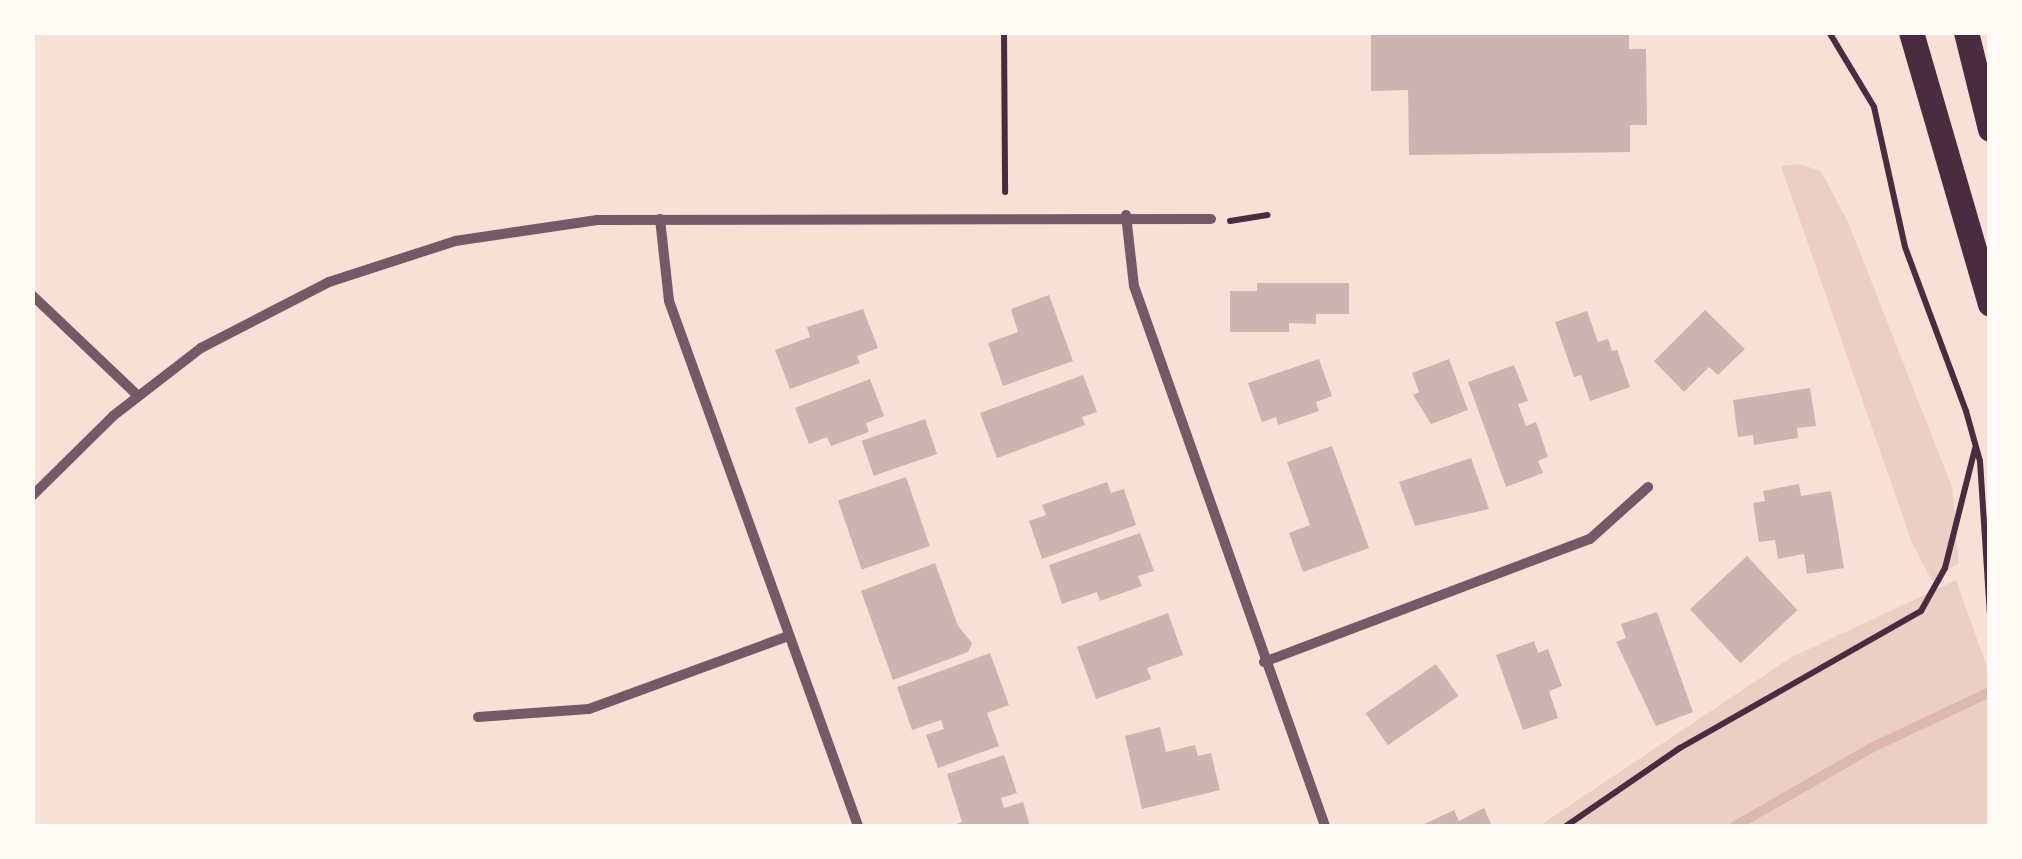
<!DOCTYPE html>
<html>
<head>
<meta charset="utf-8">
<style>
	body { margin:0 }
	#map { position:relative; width:2022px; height:859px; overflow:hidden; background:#f7e1d7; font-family:Quicksand,sans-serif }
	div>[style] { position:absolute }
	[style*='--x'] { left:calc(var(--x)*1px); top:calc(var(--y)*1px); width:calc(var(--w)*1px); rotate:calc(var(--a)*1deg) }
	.green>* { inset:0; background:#ebcfc5 }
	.stream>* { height:10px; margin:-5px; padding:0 5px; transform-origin:5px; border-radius:5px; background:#dcb8b0 }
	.building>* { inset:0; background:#ccb4b1; transform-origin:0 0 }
	.path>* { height:6px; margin:-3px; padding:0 3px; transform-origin:3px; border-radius:3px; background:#4a2c40 }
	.minor>* { height:10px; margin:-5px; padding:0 5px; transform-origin:5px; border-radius:5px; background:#755966 }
	.primary>* { height:25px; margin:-12.5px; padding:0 12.5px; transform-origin:12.5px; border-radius:12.5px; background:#4a2c40 }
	span { translate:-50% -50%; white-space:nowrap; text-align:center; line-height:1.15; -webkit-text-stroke:9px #fffaf5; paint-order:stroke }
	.frame { position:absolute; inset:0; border:35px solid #fffaf5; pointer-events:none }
</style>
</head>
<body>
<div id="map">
	<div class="green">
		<div style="clip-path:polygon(1799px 164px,1821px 171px,1848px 222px,1952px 487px,1959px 563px,1932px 581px,1911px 540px,1781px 166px)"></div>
		<div style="clip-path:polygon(1956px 580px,1989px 673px,1989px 826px,1539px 826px,1790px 658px)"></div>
	</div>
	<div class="stream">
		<div style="--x:1735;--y:826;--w:157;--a:-29.8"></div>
		<div style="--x:1871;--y:748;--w:132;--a:-25.2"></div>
	</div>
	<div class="building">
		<div style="clip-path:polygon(1371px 32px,1629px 32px,1629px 49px,1646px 49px,1647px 125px,1630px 125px,1630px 152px,1409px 155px,1408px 90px,1371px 91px)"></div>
		<div style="clip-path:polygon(1257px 283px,1349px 283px,1349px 314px,1316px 314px,1316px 324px,1289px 323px,1289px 332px,1230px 332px,1230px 291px,1257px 291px)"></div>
		<div style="clip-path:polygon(1049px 295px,1073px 361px,1003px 386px,988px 343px,1018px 332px,1011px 309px)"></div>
		<div style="clip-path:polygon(863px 309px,878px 348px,857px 356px,860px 363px,790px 389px,775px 350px,810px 337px,807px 327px)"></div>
		<div style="clip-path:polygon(1705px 310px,1745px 349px,1718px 375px,1709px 367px,1684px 392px,1654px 361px)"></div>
		<div style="clip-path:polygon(1587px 311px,1598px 342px,1608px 339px,1612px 351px,1617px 350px,1630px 387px,1590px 401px,1581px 375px,1574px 377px,1555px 322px)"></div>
		<div style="clip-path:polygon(1319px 359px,1332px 396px,1316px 402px,1319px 411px,1278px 425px,1276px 417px,1262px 422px,1248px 383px)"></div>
		<div style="clip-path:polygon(1449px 359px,1468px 410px,1431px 424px,1413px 395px,1419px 392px,1412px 373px)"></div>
		<div style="clip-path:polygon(1514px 365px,1528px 401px,1518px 404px,1526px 426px,1536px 422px,1548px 457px,1538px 461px,1543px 473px,1506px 487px,1468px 382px)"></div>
		<div style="clip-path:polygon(1083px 375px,1097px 412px,1082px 417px,1085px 425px,997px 458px,980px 413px)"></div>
		<div style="clip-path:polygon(870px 379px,884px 416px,866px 423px,869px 432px,831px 446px,827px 437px,809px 444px,795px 408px)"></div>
		<div style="clip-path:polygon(1810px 388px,1816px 426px,1797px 428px,1798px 438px,1754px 445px,1753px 435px,1738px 437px,1733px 400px)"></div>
		<div style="left:925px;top:419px;width:37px;height:67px;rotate:71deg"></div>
		<div style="clip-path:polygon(1332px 446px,1369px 548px,1303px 572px,1289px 533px,1310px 525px,1287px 462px)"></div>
		<div style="clip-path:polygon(1471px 458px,1489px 509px,1415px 526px,1399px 482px)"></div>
		<div style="left:906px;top:477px;width:73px;height:72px;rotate:71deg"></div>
		<div style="clip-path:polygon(1107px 482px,1111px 493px,1124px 489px,1136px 525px,1042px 559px,1029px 521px,1046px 515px,1042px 505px)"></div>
		<div style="clip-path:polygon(1799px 484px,1801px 496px,1831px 491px,1844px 568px,1807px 574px,1804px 554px,1778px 559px,1775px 540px,1759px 542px,1753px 503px,1765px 501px,1763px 491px)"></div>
		<div style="clip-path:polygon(1140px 533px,1154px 571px,1138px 576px,1142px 586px,1100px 601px,1097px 592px,1062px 604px,1049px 565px)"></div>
		<div style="left:1747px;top:556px;width:74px;height:78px;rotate:47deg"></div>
		<div style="clip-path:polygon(935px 563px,958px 626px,972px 643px,968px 652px,893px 680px,861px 591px)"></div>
		<div style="clip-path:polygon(1657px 612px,1693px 712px,1656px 726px,1616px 642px,1626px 638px,1621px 624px)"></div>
		<div style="clip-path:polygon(1168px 613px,1183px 655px,1147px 668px,1151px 679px,1096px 699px,1077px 647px)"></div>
		<div style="clip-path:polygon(1534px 641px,1538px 653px,1548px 649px,1562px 686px,1549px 691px,1558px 718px,1523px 730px,1496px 655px)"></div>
		<div style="clip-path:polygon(990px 653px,1009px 705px,987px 713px,999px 746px,938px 768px,926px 735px,944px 729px,941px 720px,912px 730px,897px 687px)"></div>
		<div style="left:1436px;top:664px;width:39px;height:86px;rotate:55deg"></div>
		<div style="clip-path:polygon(1160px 727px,1166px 752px,1195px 745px,1198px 756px,1211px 753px,1220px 790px,1142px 809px,1125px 736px)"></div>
		<div style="clip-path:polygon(1004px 755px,1017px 793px,1001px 798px,1004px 808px,1023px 802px,1030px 826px,951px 826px,962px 822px,947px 774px)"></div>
		<div style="clip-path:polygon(1484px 808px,1492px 826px,1420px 826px,1454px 810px,1459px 821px)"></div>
	</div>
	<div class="path">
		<div style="--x:1004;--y:32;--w:160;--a:89.6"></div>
		<div style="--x:1829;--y:32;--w:87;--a:59"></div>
		<div style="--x:1874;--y:107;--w:143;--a:77.5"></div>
		<div style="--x:1905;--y:247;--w:175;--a:69.6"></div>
		<div style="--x:1966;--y:411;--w:52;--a:74.4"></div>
		<div style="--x:1980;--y:461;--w:154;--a:86.3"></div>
		<div style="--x:1230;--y:221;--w:38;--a:-9"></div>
		<div style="--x:1566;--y:826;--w:138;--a:-34.4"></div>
		<div style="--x:1680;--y:748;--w:277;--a:-29.6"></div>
		<div style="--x:1921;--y:611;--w:49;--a:-60.8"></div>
		<div style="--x:1945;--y:568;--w:123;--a:-75.9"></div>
	</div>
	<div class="minor">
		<div style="--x:1126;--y:215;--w:71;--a:83.6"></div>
		<div style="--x:1134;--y:286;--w:573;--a:70.52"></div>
		<div style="--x:660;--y:219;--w:82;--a:83.7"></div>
		<div style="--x:669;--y:301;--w:558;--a:70.2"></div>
		<div style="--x:32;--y:295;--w:145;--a:43.6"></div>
		<div style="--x:32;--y:496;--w:114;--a:-44.6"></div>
		<div style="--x:113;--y:416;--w:111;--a:-37.7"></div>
		<div style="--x:201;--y:348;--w:144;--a:-27.3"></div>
		<div style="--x:329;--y:282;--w:133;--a:-18"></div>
		<div style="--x:455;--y:241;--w:144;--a:-8.4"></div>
		<div style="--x:597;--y:220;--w:614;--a:-0.09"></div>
		<div style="--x:1264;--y:662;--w:348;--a:-20.7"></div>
		<div style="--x:1590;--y:539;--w:78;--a:-41.9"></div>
		<div style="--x:478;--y:717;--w:111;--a:-4.1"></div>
		<div style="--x:589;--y:709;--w:213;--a:-20.1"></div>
	</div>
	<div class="primary">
		<div style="--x:1911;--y:32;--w:283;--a:73.8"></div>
		<div style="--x:1966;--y:32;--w:100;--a:76.1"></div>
	</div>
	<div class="frame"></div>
</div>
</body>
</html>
